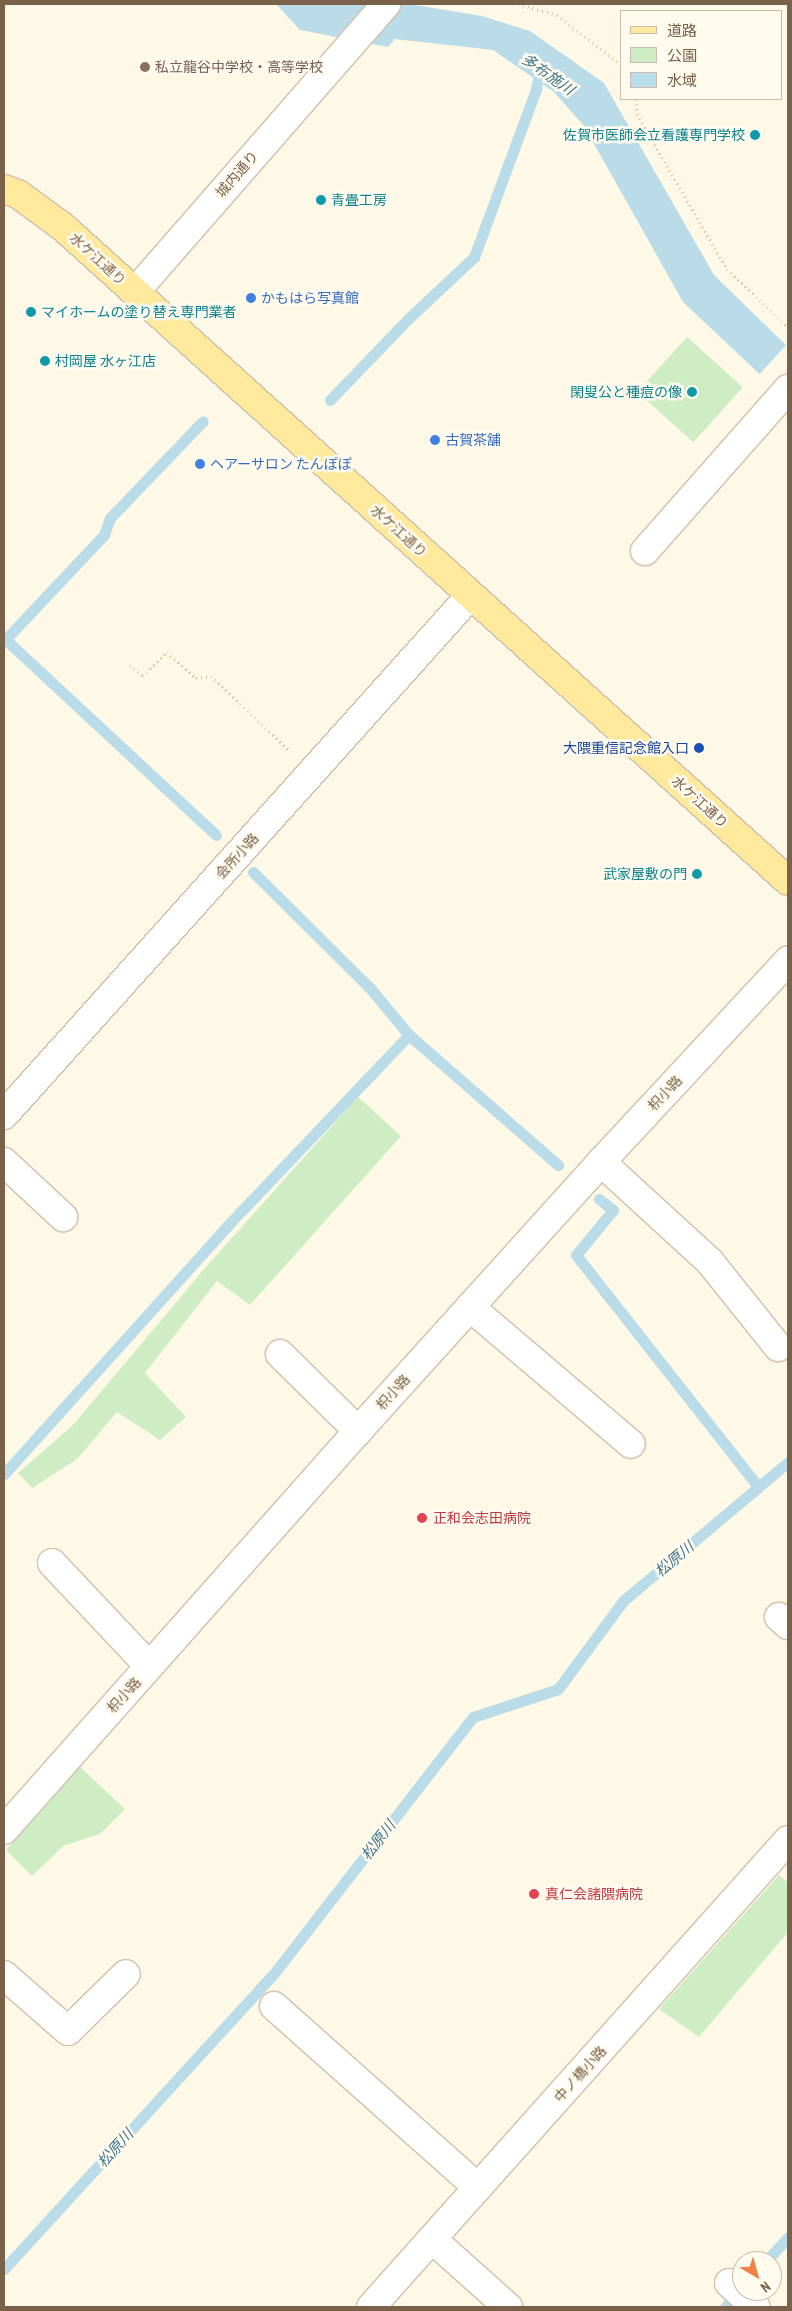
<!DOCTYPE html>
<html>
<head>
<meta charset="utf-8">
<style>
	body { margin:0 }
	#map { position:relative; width:792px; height:2311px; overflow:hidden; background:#fef8e7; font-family:"PT Sans Narrow","Noto Sans JP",sans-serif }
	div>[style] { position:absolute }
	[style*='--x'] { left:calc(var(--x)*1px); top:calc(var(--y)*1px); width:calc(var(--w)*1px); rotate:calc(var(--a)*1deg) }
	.green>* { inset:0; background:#cfedc4; transform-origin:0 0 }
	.water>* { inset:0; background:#badce9 }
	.pier>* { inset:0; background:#fef8e7 }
	.stream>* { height:11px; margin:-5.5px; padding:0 5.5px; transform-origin:5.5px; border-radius:5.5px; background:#badce9 }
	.path>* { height:3px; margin-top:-1.5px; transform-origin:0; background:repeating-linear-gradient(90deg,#dabfa0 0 1px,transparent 0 5px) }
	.roads { filter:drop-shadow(1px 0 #d1c1ac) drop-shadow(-1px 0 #d1c1ac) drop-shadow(0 1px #d1c1ac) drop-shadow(0 -1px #d1c1ac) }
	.minor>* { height:28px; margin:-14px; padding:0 14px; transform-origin:14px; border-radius:14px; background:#fff }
	.tertiary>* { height:28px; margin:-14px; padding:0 14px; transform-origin:14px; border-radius:14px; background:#fff }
	.primary>* { height:28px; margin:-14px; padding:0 14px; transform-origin:14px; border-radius:14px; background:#ffe99d }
	.dots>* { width:14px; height:14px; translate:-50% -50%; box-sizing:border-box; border:2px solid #fffbef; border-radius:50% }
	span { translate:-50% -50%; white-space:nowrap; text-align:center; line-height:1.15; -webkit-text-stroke:5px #fffbef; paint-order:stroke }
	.education-label { font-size:14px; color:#785e54 }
	.left { translate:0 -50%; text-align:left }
	.culture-label { font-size:14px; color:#0d838f }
	.right { translate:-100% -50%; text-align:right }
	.street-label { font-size:14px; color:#7a6149 }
	.shop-label { font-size:14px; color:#366cbe }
	.transit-label { font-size:14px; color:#164399 }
	.health-label { font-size:14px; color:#be3a42 }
	.water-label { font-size:15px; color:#41768e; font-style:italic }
	.frame { position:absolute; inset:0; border:5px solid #7a6149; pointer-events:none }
	.legend { position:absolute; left:620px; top:10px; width:162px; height:90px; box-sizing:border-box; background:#fffbef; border:1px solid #cabdad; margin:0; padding:6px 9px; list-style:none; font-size:15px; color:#7a6149 }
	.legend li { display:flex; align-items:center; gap:10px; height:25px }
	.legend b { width:25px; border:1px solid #cabdad }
	.north { position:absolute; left:732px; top:2251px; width:50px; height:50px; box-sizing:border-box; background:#fffbef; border:1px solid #cabdad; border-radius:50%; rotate:142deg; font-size:14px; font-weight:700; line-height:20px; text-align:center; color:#7a6149 }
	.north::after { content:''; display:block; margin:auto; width:18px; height:22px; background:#ee8346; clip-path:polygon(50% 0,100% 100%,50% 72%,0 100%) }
</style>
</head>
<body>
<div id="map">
	<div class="green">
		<div style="left:687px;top:337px;width:75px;height:74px;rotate:42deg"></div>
		<div style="clip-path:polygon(358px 1097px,401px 1136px,250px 1305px,217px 1281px,145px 1373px,186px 1417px,160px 1440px,117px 1412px,77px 1459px,32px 1488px,18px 1473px,73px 1425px,205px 1268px)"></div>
		<div style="clip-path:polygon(80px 1767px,125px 1809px,100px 1834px,63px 1846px,32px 1876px,6px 1850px)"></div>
		<div style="clip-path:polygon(779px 1875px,788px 1883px,788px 1932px,699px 2037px,659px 2009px)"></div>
	</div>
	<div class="water">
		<div style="clip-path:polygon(276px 4px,409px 4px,482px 16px,530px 31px,604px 83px,714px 275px,788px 347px,788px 401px,683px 302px,584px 126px,554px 92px,493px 50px,395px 39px,388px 47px,300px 30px)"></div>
	</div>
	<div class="pier">
		<div style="clip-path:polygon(788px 343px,788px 404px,758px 376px)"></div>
	</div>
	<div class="stream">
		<div style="--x:330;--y:400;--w:112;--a:-46.1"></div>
		<div style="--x:408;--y:319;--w:91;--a:-43.2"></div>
		<div style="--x:474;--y:257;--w:179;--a:-69.7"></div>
		<div style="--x:536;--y:89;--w:24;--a:-78"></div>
		<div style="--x:5;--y:639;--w:288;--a:42.9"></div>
		<div style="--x:4;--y:641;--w:146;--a:-46.7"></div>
		<div style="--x:104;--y:535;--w:18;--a:-71"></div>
		<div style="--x:110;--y:518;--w:134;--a:-46.2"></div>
		<div style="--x:253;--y:872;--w:165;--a:44.8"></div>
		<div style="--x:370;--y:988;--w:61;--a:50.3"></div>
		<div style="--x:409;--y:1035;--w:198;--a:41.1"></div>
		<div style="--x:599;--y:1199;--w:18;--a:38"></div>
		<div style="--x:613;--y:1210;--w:58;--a:129.4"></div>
		<div style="--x:576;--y:1255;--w:294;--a:51.8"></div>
		<div style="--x:4;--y:1474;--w:334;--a:-48"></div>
		<div style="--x:227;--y:1226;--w:264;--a:-46.4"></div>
		<div style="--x:766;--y:2261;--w:33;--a:-47"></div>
		<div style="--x:4;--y:2269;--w:397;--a:-47.6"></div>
		<div style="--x:272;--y:1976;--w:328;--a:-52.2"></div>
		<div style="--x:473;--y:1717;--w:89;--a:-18.2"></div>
		<div style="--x:558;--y:1689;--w:109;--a:-53.5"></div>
		<div style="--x:623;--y:1601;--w:216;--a:-40.1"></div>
		<div style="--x:725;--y:2307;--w:21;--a:-47"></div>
	</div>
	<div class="path">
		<div style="--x:518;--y:4;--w:41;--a:15.8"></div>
		<div style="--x:557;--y:15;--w:81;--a:37.4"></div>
		<div style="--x:636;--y:99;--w:15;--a:86"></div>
		<div style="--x:637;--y:114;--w:179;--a:59.9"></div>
		<div style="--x:727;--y:269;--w:84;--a:43.6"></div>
		<div style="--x:130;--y:665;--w:17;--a:40"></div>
		<div style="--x:143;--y:676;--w:34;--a:-45"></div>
		<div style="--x:167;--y:652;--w:39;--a:42"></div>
		<div style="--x:196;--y:678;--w:15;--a:-8"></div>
		<div style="--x:211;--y:676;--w:108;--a:43.5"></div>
	</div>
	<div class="roads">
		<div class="minor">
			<div style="--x:645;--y:551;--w:216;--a:-48.6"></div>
			<div style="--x:4;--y:1115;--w:698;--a:-48.08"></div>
			<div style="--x:4;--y:1162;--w:81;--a:43"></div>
			<div style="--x:601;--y:1162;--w:148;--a:42.5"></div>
			<div style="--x:710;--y:1262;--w:109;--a:51.3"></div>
			<div style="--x:470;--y:1307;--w:211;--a:40.4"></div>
			<div style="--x:280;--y:1354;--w:110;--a:44.6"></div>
			<div style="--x:52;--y:1563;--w:141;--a:46.7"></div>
			<div style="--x:779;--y:1617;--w:12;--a:42"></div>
			<div style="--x:4;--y:1830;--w:533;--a:-48.42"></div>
			<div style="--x:358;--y:1431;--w:363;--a:-47.9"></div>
			<div style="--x:601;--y:1162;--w:275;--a:-47.1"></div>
			<div style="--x:4;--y:1975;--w:85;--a:41.2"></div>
			<div style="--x:68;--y:2031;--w:81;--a:-44.5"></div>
			<div style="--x:274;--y:2006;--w:273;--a:41.7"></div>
			<div style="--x:432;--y:2239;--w:102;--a:41.8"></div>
			<div style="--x:729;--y:2283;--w:36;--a:42"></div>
			<div style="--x:371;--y:2307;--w:626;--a:-48.24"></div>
		</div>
		<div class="tertiary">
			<div style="--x:135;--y:292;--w:382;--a:-48.9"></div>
		</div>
		<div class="primary">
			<div style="--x:4;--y:189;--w:15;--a:20"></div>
			<div style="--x:18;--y:194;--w:56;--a:36.3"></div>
			<div style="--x:63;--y:227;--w:976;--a:42.05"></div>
		</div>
	</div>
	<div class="dots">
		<div style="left:145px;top:67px;background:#8d6e63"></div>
		<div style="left:755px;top:135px;background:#0f9aa8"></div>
		<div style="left:321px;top:200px;background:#0f9aa8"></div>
		<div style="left:251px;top:298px;background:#3f7fe0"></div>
		<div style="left:31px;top:312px;background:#0f9aa8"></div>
		<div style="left:45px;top:361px;background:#0f9aa8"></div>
		<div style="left:692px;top:392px;background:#0f9aa8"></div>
		<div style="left:435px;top:440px;background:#3f7fe0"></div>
		<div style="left:200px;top:464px;background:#3f7fe0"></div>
		<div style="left:699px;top:748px;background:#1a4fb4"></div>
		<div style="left:697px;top:874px;background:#0f9aa8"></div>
		<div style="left:422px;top:1518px;background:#e0444e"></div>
		<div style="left:534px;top:1894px;background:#e0444e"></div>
	</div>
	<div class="education-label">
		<span class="left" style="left:155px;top:67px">私立龍谷中学校・高等学校</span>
	</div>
	<div class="culture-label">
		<span class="right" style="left:745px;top:135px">佐賀市医師会立看護専門学校</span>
		<span class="left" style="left:331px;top:200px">青畳工房</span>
		<span class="left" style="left:41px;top:312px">マイホームの塗り替え専門業者</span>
		<span class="left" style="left:55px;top:361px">村岡屋 水ヶ江店</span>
		<span class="right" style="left:682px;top:392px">閑叟公と種痘の像</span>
		<span class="right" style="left:687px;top:874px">武家屋敷の門</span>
	</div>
	<div class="street-label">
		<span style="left:237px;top:174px;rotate:-49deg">城内通り</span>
		<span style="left:98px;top:259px;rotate:42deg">水ケ江通り</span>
		<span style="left:399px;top:531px;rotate:42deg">水ケ江通り</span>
		<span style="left:700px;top:802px;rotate:42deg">水ケ江通り</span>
		<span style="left:237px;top:856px;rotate:-48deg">会所小路</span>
		<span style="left:665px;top:1093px;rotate:-47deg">枳小路</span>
		<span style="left:393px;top:1392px;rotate:-48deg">枳小路</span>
		<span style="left:124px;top:1695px;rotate:-48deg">枳小路</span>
		<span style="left:580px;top:2074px;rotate:-48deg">中ノ橋小路</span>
	</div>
	<div class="shop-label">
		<span class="left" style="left:261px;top:298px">かもはら写真館</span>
		<span class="left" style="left:445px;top:440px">古賀茶舗</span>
		<span class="left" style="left:210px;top:464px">ヘアーサロン たんぽぽ</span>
	</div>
	<div class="transit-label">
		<span class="right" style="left:689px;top:748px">大隈重信記念館入口</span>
	</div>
	<div class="health-label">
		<span class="left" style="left:433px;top:1518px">正和会志田病院</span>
		<span class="left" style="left:545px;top:1894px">真仁会諸隈病院</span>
	</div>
	<div class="water-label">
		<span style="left:548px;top:74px;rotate:35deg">多布施川</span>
		<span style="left:674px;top:1559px;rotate:-40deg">松原川</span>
		<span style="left:378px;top:1840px;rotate:-52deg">松原川</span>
		<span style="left:115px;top:2148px;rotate:-48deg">松原川</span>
	</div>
	<div class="frame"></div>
	<ul class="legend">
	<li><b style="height:6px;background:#ffe99d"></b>道路</li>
	<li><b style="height:14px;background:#cfedc4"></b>公園</li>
	<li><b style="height:14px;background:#badce9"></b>水域</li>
	</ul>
	<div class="north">N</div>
</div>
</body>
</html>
